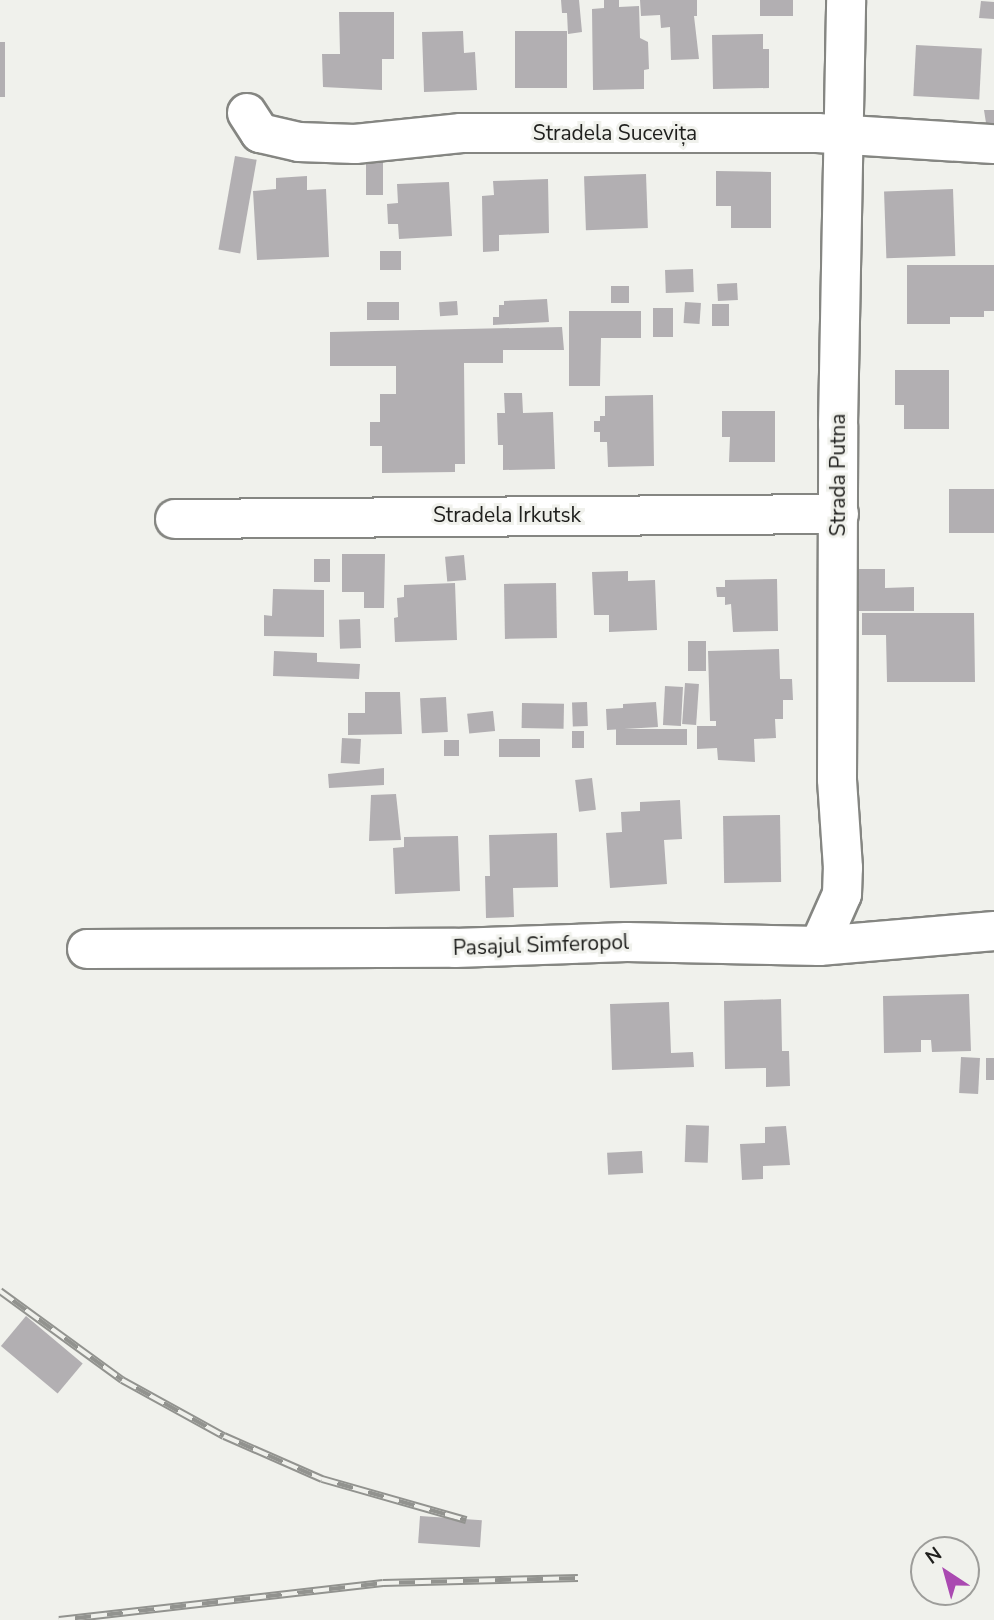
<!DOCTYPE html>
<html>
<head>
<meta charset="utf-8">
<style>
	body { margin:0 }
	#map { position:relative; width:994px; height:1620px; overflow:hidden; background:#f0f1ec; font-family:"Nunito Sans",sans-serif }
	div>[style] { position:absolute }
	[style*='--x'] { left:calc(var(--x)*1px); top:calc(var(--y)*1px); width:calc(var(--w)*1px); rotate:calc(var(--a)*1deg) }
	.building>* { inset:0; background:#b2afb2; transform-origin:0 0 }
	.roads { filter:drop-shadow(2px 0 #858682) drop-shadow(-2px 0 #858682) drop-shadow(0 2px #858682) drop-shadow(0 -2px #858682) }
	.minor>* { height:38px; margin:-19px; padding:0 19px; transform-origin:19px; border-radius:19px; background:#fff }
	.rail>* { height:8px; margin-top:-4px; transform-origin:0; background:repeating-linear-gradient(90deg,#f0f1ec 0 16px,#92938f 0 32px); box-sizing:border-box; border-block:2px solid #92938f }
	span { translate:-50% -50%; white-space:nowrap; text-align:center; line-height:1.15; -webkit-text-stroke:6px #f0f1ec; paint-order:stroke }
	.street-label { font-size:21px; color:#20201e }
	.north { position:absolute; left:910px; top:1536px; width:70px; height:70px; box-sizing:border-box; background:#f0f1ec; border:2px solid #9d9d9a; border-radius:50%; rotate:324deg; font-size:19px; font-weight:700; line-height:28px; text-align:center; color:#20201e }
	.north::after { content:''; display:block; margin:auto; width:24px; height:32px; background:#aa49b1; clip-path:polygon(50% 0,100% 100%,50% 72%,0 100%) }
</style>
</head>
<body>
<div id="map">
	<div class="building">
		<div style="clip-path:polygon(561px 0,579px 0,582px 32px,568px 34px,567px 13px,562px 13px)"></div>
		<div style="clip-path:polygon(604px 0,619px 0,619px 7px,639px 6px,640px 38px,648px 42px,649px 69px,644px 70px,644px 89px,593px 90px,592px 9px,604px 8px)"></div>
		<div style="clip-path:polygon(640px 0,697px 0,697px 16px,694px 16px,699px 59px,671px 60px,670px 27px,661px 28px,660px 15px,641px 16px)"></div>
		<div style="left:760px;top:0;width:33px;height:16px"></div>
		<div style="clip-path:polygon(981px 1px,994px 2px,994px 19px,979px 18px)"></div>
		<div style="clip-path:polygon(339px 12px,394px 12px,394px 59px,382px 59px,382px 90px,323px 87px,322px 54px,340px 54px)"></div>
		<div style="clip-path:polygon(463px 31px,464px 53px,475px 52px,477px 90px,424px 92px,422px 32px)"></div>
		<div style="left:515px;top:31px;width:52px;height:57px"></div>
		<div style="clip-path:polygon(763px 34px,763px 49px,769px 49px,769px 88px,713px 89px,712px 35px)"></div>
		<div style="left:0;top:42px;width:5px;height:55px"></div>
		<div style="left:916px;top:45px;width:66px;height:51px;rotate:3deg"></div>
		<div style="clip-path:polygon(984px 110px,994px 110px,994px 123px,986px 123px)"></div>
		<div style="left:235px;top:156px;width:22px;height:95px;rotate:10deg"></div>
		<div style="left:366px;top:161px;width:17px;height:34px"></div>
		<div style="clip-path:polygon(716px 171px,771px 172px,771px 228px,731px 228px,731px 206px,716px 206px)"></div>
		<div style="left:646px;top:174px;width:54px;height:62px;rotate:88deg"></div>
		<div style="clip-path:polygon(307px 176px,307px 190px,326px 189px,329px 257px,257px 260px,253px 191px,276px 189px,276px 178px)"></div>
		<div style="clip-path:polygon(548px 179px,549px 233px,499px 235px,499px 251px,483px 252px,482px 196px,494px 195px,493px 181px)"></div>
		<div style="clip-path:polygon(449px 182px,452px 236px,399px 239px,398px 224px,388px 224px,387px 204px,398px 203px,397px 184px)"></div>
		<div style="left:953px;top:189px;width:67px;height:69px;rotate:88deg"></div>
		<div style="left:380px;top:251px;width:21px;height:19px"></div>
		<div style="clip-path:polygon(907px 265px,994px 265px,994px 311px,984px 311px,984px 317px,950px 317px,950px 324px,907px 324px)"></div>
		<div style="left:693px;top:269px;width:23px;height:28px;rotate:88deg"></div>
		<div style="left:737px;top:283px;width:17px;height:20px;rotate:87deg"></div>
		<div style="left:611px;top:286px;width:18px;height:17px"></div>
		<div style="clip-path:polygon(547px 299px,549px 322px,493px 325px,493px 317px,499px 317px,499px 305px,504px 305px,504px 301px)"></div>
		<div style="left:457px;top:301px;width:14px;height:18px;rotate:86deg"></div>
		<div style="left:367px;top:302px;width:32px;height:18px"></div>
		<div style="left:685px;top:302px;width:16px;height:21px;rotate:4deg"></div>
		<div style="left:712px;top:304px;width:17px;height:22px"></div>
		<div style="left:653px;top:308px;width:20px;height:29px"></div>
		<div style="clip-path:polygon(569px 311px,641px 311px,641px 338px,601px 338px,600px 386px,569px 386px)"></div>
		<div style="clip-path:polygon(562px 327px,564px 350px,503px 350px,503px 363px,464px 363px,465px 464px,455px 464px,455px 472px,382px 473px,382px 446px,370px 446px,370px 422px,380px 422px,380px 394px,396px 394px,396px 366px,330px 366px,330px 332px)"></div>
		<div style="clip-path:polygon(895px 370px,949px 370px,949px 429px,904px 429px,904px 405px,895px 405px)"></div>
		<div style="clip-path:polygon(504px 393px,522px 393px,523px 413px,553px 412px,555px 469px,503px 470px,503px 445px,498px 445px,497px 413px,505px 413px)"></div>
		<div style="clip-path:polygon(653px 395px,654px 466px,608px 467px,607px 442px,600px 442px,600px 432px,594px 432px,594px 421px,600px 421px,600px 416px,605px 416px,605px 396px)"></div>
		<div style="clip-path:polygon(722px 411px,775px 411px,775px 462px,729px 462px,730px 437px,722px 437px)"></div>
		<div style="left:949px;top:489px;width:45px;height:44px"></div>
		<div style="clip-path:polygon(342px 554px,385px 554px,384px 608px,364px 608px,364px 592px,342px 592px)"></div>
		<div style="left:464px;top:555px;width:25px;height:19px;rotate:85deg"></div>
		<div style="left:314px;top:559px;width:16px;height:23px"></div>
		<div style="clip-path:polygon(859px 569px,885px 569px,885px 588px,914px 587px,914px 611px,859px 611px)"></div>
		<div style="clip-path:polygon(628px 571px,628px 581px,655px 580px,657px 630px,609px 632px,609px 615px,594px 615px,592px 572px)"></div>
		<div style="clip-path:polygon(777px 579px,778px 631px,733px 632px,731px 604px,725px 605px,725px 597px,717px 597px,716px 587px,725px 587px,725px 580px)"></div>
		<div style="clip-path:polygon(455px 583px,457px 640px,395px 642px,394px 618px,398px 617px,397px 598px,404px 597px,404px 585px)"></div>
		<div style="left:556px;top:583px;width:55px;height:52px;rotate:89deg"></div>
		<div style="clip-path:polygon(273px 589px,324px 590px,324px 637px,264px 636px,264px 615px,272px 616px)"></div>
		<div style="clip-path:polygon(862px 613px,974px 613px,975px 682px,887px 682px,886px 635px,862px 635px)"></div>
		<div style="left:360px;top:619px;width:29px;height:21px;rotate:88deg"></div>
		<div style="left:688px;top:641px;width:18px;height:30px"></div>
		<div style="clip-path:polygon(779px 649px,780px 679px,792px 679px,793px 700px,783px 700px,783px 719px,775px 719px,776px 738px,754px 739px,755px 762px,718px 760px,717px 748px,697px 749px,697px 726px,716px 726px,716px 721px,710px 721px,708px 651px)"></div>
		<div style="clip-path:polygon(274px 651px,317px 653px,317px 662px,360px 664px,359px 679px,273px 676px)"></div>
		<div style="left:685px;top:683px;width:14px;height:41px;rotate:4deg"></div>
		<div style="left:665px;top:686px;width:18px;height:39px;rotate:3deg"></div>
		<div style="clip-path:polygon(365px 692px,400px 692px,402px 734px,348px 735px,348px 713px,365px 713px)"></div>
		<div style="left:446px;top:697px;width:35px;height:26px;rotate:87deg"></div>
		<div style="left:587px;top:702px;width:24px;height:15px;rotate:88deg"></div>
		<div style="clip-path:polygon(656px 702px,658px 727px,607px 730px,606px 709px,623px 708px,623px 704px)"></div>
		<div style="left:522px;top:703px;width:42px;height:25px;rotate:1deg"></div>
		<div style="left:493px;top:711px;width:20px;height:26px;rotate:84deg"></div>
		<div style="left:687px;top:729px;width:16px;height:71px;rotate:90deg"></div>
		<div style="left:572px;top:731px;width:12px;height:17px"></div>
		<div style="left:342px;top:738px;width:19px;height:25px;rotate:3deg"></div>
		<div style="left:540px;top:739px;width:18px;height:41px;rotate:90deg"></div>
		<div style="left:459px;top:740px;width:16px;height:15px;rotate:90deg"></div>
		<div style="clip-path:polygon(384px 768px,384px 785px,329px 788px,328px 774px)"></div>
		<div style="left:592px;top:778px;width:32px;height:17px;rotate:83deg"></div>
		<div style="clip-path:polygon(396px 794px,401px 840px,369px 841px,371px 795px)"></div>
		<div style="clip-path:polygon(680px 800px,682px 839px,664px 840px,667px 884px,610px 888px,606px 833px,622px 832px,621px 812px,640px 811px,640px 802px)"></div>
		<div style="left:780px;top:815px;width:67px;height:57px;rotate:89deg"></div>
		<div style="clip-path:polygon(557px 833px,558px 887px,513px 888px,514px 917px,486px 918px,485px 876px,490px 876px,489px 835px)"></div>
		<div style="clip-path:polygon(458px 836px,460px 891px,395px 894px,393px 848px,404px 847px,404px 837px)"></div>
		<div style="clip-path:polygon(969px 994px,971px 1051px,932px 1052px,931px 1040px,921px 1040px,921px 1052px,884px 1053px,883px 996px)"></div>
		<div style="clip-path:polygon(781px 999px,782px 1051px,789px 1051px,790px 1086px,766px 1087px,766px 1068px,725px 1069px,724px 1001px)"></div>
		<div style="clip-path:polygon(669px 1002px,671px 1053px,693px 1052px,694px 1067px,612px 1070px,610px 1004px)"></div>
		<div style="left:961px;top:1057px;width:19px;height:36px;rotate:3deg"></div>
		<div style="left:986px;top:1058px;width:8px;height:22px"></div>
		<div style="left:686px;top:1125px;width:23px;height:37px;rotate:2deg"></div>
		<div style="clip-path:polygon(786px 1126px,790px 1165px,763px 1166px,763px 1179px,742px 1180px,740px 1144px,765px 1143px,765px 1127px)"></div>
		<div style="left:642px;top:1151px;width:22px;height:35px;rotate:87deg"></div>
		<div style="left:26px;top:1316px;width:74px;height:39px;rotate:40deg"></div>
		<div style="left:420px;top:1516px;width:62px;height:27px;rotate:4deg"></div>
	</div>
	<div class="roads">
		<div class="minor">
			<div style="--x:247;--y:113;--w:24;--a:57"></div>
			<div style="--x:260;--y:133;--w:40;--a:13"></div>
			<div style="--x:299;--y:142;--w:56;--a:2"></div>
			<div style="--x:355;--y:144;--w:107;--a:-5.9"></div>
			<div style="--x:461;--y:133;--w:356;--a:0"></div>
			<div style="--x:817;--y:133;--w:177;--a:3.6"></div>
			<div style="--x:175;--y:519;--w:664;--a:-0.43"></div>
			<div style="--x:819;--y:946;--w:57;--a:-66.1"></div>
			<div style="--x:842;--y:894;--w:26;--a:-88"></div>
			<div style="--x:843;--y:868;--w:89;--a:-93.9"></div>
			<div style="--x:837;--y:779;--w:354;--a:-89.8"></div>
			<div style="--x:838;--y:425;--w:425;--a:-88.9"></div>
			<div style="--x:87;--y:949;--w:368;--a:-0.2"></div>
			<div style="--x:455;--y:948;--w:172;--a:-2"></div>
			<div style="--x:627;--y:942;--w:192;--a:1.2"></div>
			<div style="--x:819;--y:946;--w:176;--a:-4.9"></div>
		</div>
	</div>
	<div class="rail">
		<div style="--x:0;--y:1291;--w:151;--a:36.1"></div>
		<div style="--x:122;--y:1380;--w:116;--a:28.8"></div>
		<div style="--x:224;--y:1436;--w:107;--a:23.7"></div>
		<div style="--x:322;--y:1479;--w:150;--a:15.9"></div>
		<div style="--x:59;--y:1620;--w:326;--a:-6.5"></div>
		<div style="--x:383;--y:1583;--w:195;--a:-1.5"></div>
	</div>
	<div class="street-label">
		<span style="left:615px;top:133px">Stradela Sucevița</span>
		<span style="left:838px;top:475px;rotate:-90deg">Strada Putna</span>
		<span style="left:507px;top:515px">Stradela Irkutsk</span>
		<span style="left:541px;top:945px;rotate:-2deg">Pasajul Simferopol</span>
	</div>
	<div class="north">N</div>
</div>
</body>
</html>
